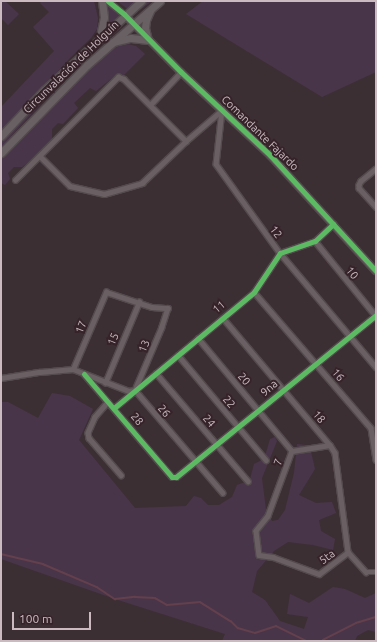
<!DOCTYPE html>
<html>
<head>
<meta charset="utf-8">
<style>
	body { margin:0 }
	#map { position:relative; width:377px; height:642px; overflow:hidden; background:#3c2f34; font-family:Ubuntu,sans-serif }
	div>[style] { position:absolute }
	[style*='--x'] { left:calc(var(--x)*1px); top:calc(var(--y)*1px); width:calc(var(--w)*1px); rotate:calc(var(--a)*1deg) }
	.green>* { inset:0; background:#493549 }
	.stream>* { height:1.5px; margin:-0.75px; padding:0 0.75px; transform-origin:0.75px; border-radius:0.75px; background:#64404d }
	.roads { filter:drop-shadow(1px 0 #544b4e) drop-shadow(-1px 0 #544b4e) drop-shadow(0 1px #544b4e) drop-shadow(0 -1px #544b4e) }
	.minor>* { height:4.5px; margin:-2.25px; padding:0 2.25px; transform-origin:2.25px; border-radius:2.25px; background:#6a6063 }
	.tertiary>* { height:5.5px; margin:-2.75px; padding:0 2.75px; transform-origin:2.75px; border-radius:2.75px; background:#6a6063 }
	.trunk>* { height:7px; margin:-3.5px; padding:0 3.5px; transform-origin:3.5px; border-radius:3.5px; background:#686063 }
	.cycleway>* { height:5px; margin:-2.5px; padding:0 2.5px; transform-origin:2.5px; border-radius:2.5px; background:#5cba63 }
	span { translate:-50% -50%; white-space:nowrap; text-align:center; line-height:1.15; -webkit-text-stroke:4px #36232a; paint-order:stroke }
	.street-label { font-size:11px; color:#cbbbc1 }
	.frame { position:absolute; inset:0; border:2px solid #cbbbc1; pointer-events:none }
	.scale { position:absolute; left:12px; top:612px; width:79px; height:18px; box-sizing:border-box; border:2px solid #cbbbc1; border-top:0; padding-left:5px; font-size:12px; line-height:14px; white-space:nowrap; color:#cbbbc1; -webkit-text-stroke:3px #36232a; paint-order:stroke }
</style>
</head>
<body>
<div id="map">
	<div class="green">
		<div style="clip-path:polygon(1px 1px,5px 1px,19px 14px,8px 25px,1px 18px)"></div>
		<div style="clip-path:polygon(42px 1px,94px 1px,98px 18px,97px 29px,91px 38px,70px 58px,1px 134px,1px 107px,54px 51px,33px 27px,49px 12px,40px 3px)"></div>
		<div style="clip-path:polygon(117px 1px,139px 1px,129px 10px)"></div>
		<div style="clip-path:polygon(146px 1px,152px 1px,133px 15px,133px 12px)"></div>
		<div style="clip-path:polygon(203px 1px,376px 1px,376px 72px,322px 97px,186px 14px)"></div>
		<div style="clip-path:polygon(107px 2px,122px 15px,109px 27px,108px 23px)"></div>
		<div style="clip-path:polygon(123px 21px,124px 22px,60px 83px,1px 147px,1px 142px,71px 68px)"></div>
		<div style="clip-path:polygon(127px 44px,136px 46px,145px 54px,123px 76px,117px 74px,96px 91px,90px 88px,74px 103px,78px 108px,63px 124px,58px 123px,52px 129px,52px 139px,29px 162px,22px 167px,14px 167px,8px 173px,10px 179px,5px 185px,1px 183px,1px 157px,102px 54px,115px 45px)"></div>
		<div style="clip-path:polygon(52px 393px,70px 396px,93px 409px,79px 440px,135px 508px,186px 506px,194px 496px,201px 498px,208px 505px,219px 505px,232px 497px,237px 485px,245px 482px,249px 483px,254px 464px,260px 461px,266px 453px,270px 439px,275px 437px,277px 441px,262px 478px,266px 510px,272px 521px,278px 520px,285px 510px,294px 473px,297px 444px,306px 445px,311px 452px,315px 469px,299px 495px,316px 503px,332px 502px,336px 513px,319px 520px,321px 531px,335px 539px,333px 550px,313px 545px,288px 542px,274px 551px,257px 571px,252px 592px,265px 600px,280px 621px,304px 629px,308px 617px,287px 614px,290px 594px,309px 603px,333px 587px,345px 589px,365px 598px,376px 593px,376px 632px,368px 630px,357px 636px,355px 641px,222px 641px,225px 634px,115px 599px,1px 559px,1px 402px,8px 402px,38px 418px)"></div>
	</div>
	<div class="stream">
		<div style="--x:1;--y:554;--w:43;--a:13.4"></div>
		<div style="--x:43;--y:564;--w:59;--a:23.1"></div>
		<div style="--x:97;--y:587;--w:22;--a:34"></div>
		<div style="--x:115;--y:599;--w:20;--a:-6"></div>
		<div style="--x:135;--y:597;--w:20;--a:3"></div>
		<div style="--x:155;--y:598;--w:14;--a:30"></div>
		<div style="--x:167;--y:605;--w:33;--a:-5"></div>
		<div style="--x:200;--y:602;--w:36;--a:32"></div>
		<div style="--x:231;--y:621;--w:10;--a:45"></div>
		<div style="--x:238;--y:628;--w:18;--a:16"></div>
		<div style="--x:255;--y:633;--w:22;--a:-18"></div>
		<div style="--x:276;--y:626;--w:34;--a:26"></div>
		<div style="--x:323;--y:640;--w:37;--a:-27"></div>
		<div style="--x:356;--y:623;--w:21;--a:-17"></div>
	</div>
	<div class="roads">
		<div class="minor">
			<div style="--x:108;--y:1;--w:22;--a:39"></div>
			<div style="--x:150;--y:105;--w:45;--a:-46.8"></div>
			<div style="--x:222;--y:110;--w:54;--a:96.3"></div>
			<div style="--x:216;--y:164;--w:110;--a:54.3"></div>
			<div style="--x:280;--y:253;--w:149;--a:49.9"></div>
			<div style="--x:40;--y:156;--w:42;--a:45"></div>
			<div style="--x:70;--y:186;--w:35;--a:13"></div>
			<div style="--x:104;--y:194;--w:40;--a:-16"></div>
			<div style="--x:142;--y:183;--w:61;--a:-43.7"></div>
			<div style="--x:186;--y:141;--w:48;--a:-40.7"></div>
			<div style="--x:376;--y:169;--w:19;--a:141"></div>
			<div style="--x:361;--y:181;--w:4;--a:117"></div>
			<div style="--x:359;--y:185;--w:3;--a:90"></div>
			<div style="--x:359;--y:188;--w:25;--a:48"></div>
			<div style="--x:15;--y:180;--w:146;--a:-45"></div>
			<div style="--x:118;--y:77;--w:6;--a:18"></div>
			<div style="--x:124;--y:79;--w:88;--a:45"></div>
			<div style="--x:315;--y:241;--w:97;--a:50.9"></div>
			<div style="--x:254;--y:292;--w:179;--a:49.3"></div>
			<div style="--x:371;--y:428;--w:32;--a:81"></div>
			<div style="--x:223;--y:318;--w:166;--a:49.9"></div>
			<div style="--x:330;--y:445;--w:9;--a:58"></div>
			<div style="--x:335;--y:453;--w:100;--a:82.5"></div>
			<div style="--x:198;--y:338;--w:147;--a:50.2"></div>
			<div style="--x:178;--y:355;--w:137;--a:50"></div>
			<div style="--x:73;--y:369;--w:84;--a:-66.8"></div>
			<div style="--x:106;--y:292;--w:48;--a:18.1"></div>
			<div style="--x:152;--y:307;--w:16;--a:4"></div>
			<div style="--x:168;--y:308;--w:20;--a:108"></div>
			<div style="--x:162;--y:327;--w:66;--a:113.1"></div>
			<div style="--x:156;--y:373;--w:142;--a:49.6"></div>
			<div style="--x:84;--y:374;--w:135;--a:49.5"></div>
			<div style="--x:172;--y:477;--w:4;--a:0"></div>
			<div style="--x:176;--y:477;--w:257;--a:-39"></div>
			<div style="--x:1;--y:378;--w:39;--a:-9"></div>
			<div style="--x:40;--y:372;--w:33;--a:-5"></div>
			<div style="--x:73;--y:369;--w:60;--a:21.4"></div>
			<div style="--x:129;--y:391;--w:5;--a:-11"></div>
			<div style="--x:105;--y:383;--w:88;--a:-67.2"></div>
			<div style="--x:135;--y:390;--w:135;--a:49.5"></div>
			<div style="--x:108;--y:402;--w:20;--a:131"></div>
			<div style="--x:95;--y:417;--w:17;--a:114"></div>
			<div style="--x:88;--y:433;--w:5;--a:79"></div>
			<div style="--x:89;--y:438;--w:49;--a:49.1"></div>
			<div style="--x:114;--y:408;--w:182;--a:-39.6"></div>
			<div style="--x:254;--y:292;--w:47;--a:-56.3"></div>
			<div style="--x:280;--y:253;--w:37;--a:-19"></div>
			<div style="--x:315;--y:241;--w:25;--a:-43"></div>
			<div style="--x:292;--y:451;--w:69;--a:110.3"></div>
			<div style="--x:268;--y:516;--w:19;--a:129"></div>
			<div style="--x:256;--y:531;--w:24;--a:83"></div>
			<div style="--x:259;--y:555;--w:14;--a:8"></div>
			<div style="--x:273;--y:557;--w:49;--a:20.3"></div>
			<div style="--x:319;--y:574;--w:36;--a:-37"></div>
			<div style="--x:292;--y:451;--w:38;--a:-9"></div>
			<div style="--x:348;--y:552;--w:27;--a:48"></div>
			<div style="--x:366;--y:572;--w:10;--a:0"></div>
		</div>
		<div class="tertiary">
			<div style="--x:125;--y:15;--w:80;--a:45.5"></div>
			<div style="--x:181;--y:72;--w:122;--a:43"></div>
			<div style="--x:270;--y:155;--w:157;--a:47.6"></div>
		</div>
		<div class="trunk">
			<div style="--x:100;--y:36;--w:19;--a:-78"></div>
			<div style="--x:104;--y:17;--w:16;--a:-97"></div>
			<div style="--x:113;--y:42;--w:18;--a:-13"></div>
			<div style="--x:131;--y:38;--w:17;--a:7"></div>
			<div style="--x:148;--y:40;--w:12;--a:-104"></div>
			<div style="--x:145;--y:28;--w:8;--a:-83"></div>
			<div style="--x:146;--y:20;--w:10;--a:-66"></div>
			<div style="--x:1;--y:136;--w:63;--a:-46.9"></div>
			<div style="--x:44;--y:90;--w:132;--a:-42.5"></div>
			<div style="--x:1;--y:153;--w:123;--a:-45.7"></div>
			<div style="--x:87;--y:65;--w:97;--a:-41.2"></div>
		</div>
	</div>
	<div class="cycleway">
		<div style="--x:108;--y:1;--w:21;--a:39"></div>
		<div style="--x:124;--y:14;--w:81;--a:45.5"></div>
		<div style="--x:181;--y:72;--w:122;--a:43"></div>
		<div style="--x:270;--y:155;--w:157;--a:47.6"></div>
		<div style="--x:84;--y:374;--w:135;--a:49.5"></div>
		<div style="--x:172;--y:477;--w:4;--a:0"></div>
		<div style="--x:176;--y:477;--w:257;--a:-39"></div>
		<div style="--x:114;--y:408;--w:182;--a:-39.6"></div>
		<div style="--x:254;--y:292;--w:47;--a:-56.3"></div>
		<div style="--x:280;--y:253;--w:37;--a:-19"></div>
		<div style="--x:315;--y:241;--w:25;--a:-43"></div>
	</div>
	<div class="street-label">
		<span style="left:71px;top:67px;rotate:-44deg">Circunvalación de Holguín</span>
		<span style="left:260px;top:133px;rotate:44deg">Comandante Fajardo</span>
		<span style="left:276px;top:232px;rotate:53deg">12</span>
		<span style="left:352px;top:273px;rotate:51deg">10</span>
		<span style="left:219px;top:307px;rotate:-40deg">11</span>
		<span style="left:81px;top:327px;rotate:-68deg">17</span>
		<span style="left:113px;top:339px;rotate:-67deg">15</span>
		<span style="left:144px;top:346px;rotate:-67deg">13</span>
		<span style="left:338px;top:375px;rotate:50deg">16</span>
		<span style="left:244px;top:379px;rotate:50deg">20</span>
		<span style="left:269px;top:388px;rotate:-40deg">9na</span>
		<span style="left:229px;top:402px;rotate:50deg">22</span>
		<span style="left:164px;top:411px;rotate:50deg">26</span>
		<span style="left:319px;top:417px;rotate:50deg">18</span>
		<span style="left:137px;top:419px;rotate:49deg">28</span>
		<span style="left:209px;top:421px;rotate:50deg">24</span>
		<span style="left:278px;top:462px;rotate:-70deg">7</span>
		<span style="left:327px;top:557px;rotate:-37deg">5ta</span>
	</div>
	<div class="frame"></div>
	<div class="scale">100 m</div>
</div>
</body>
</html>
